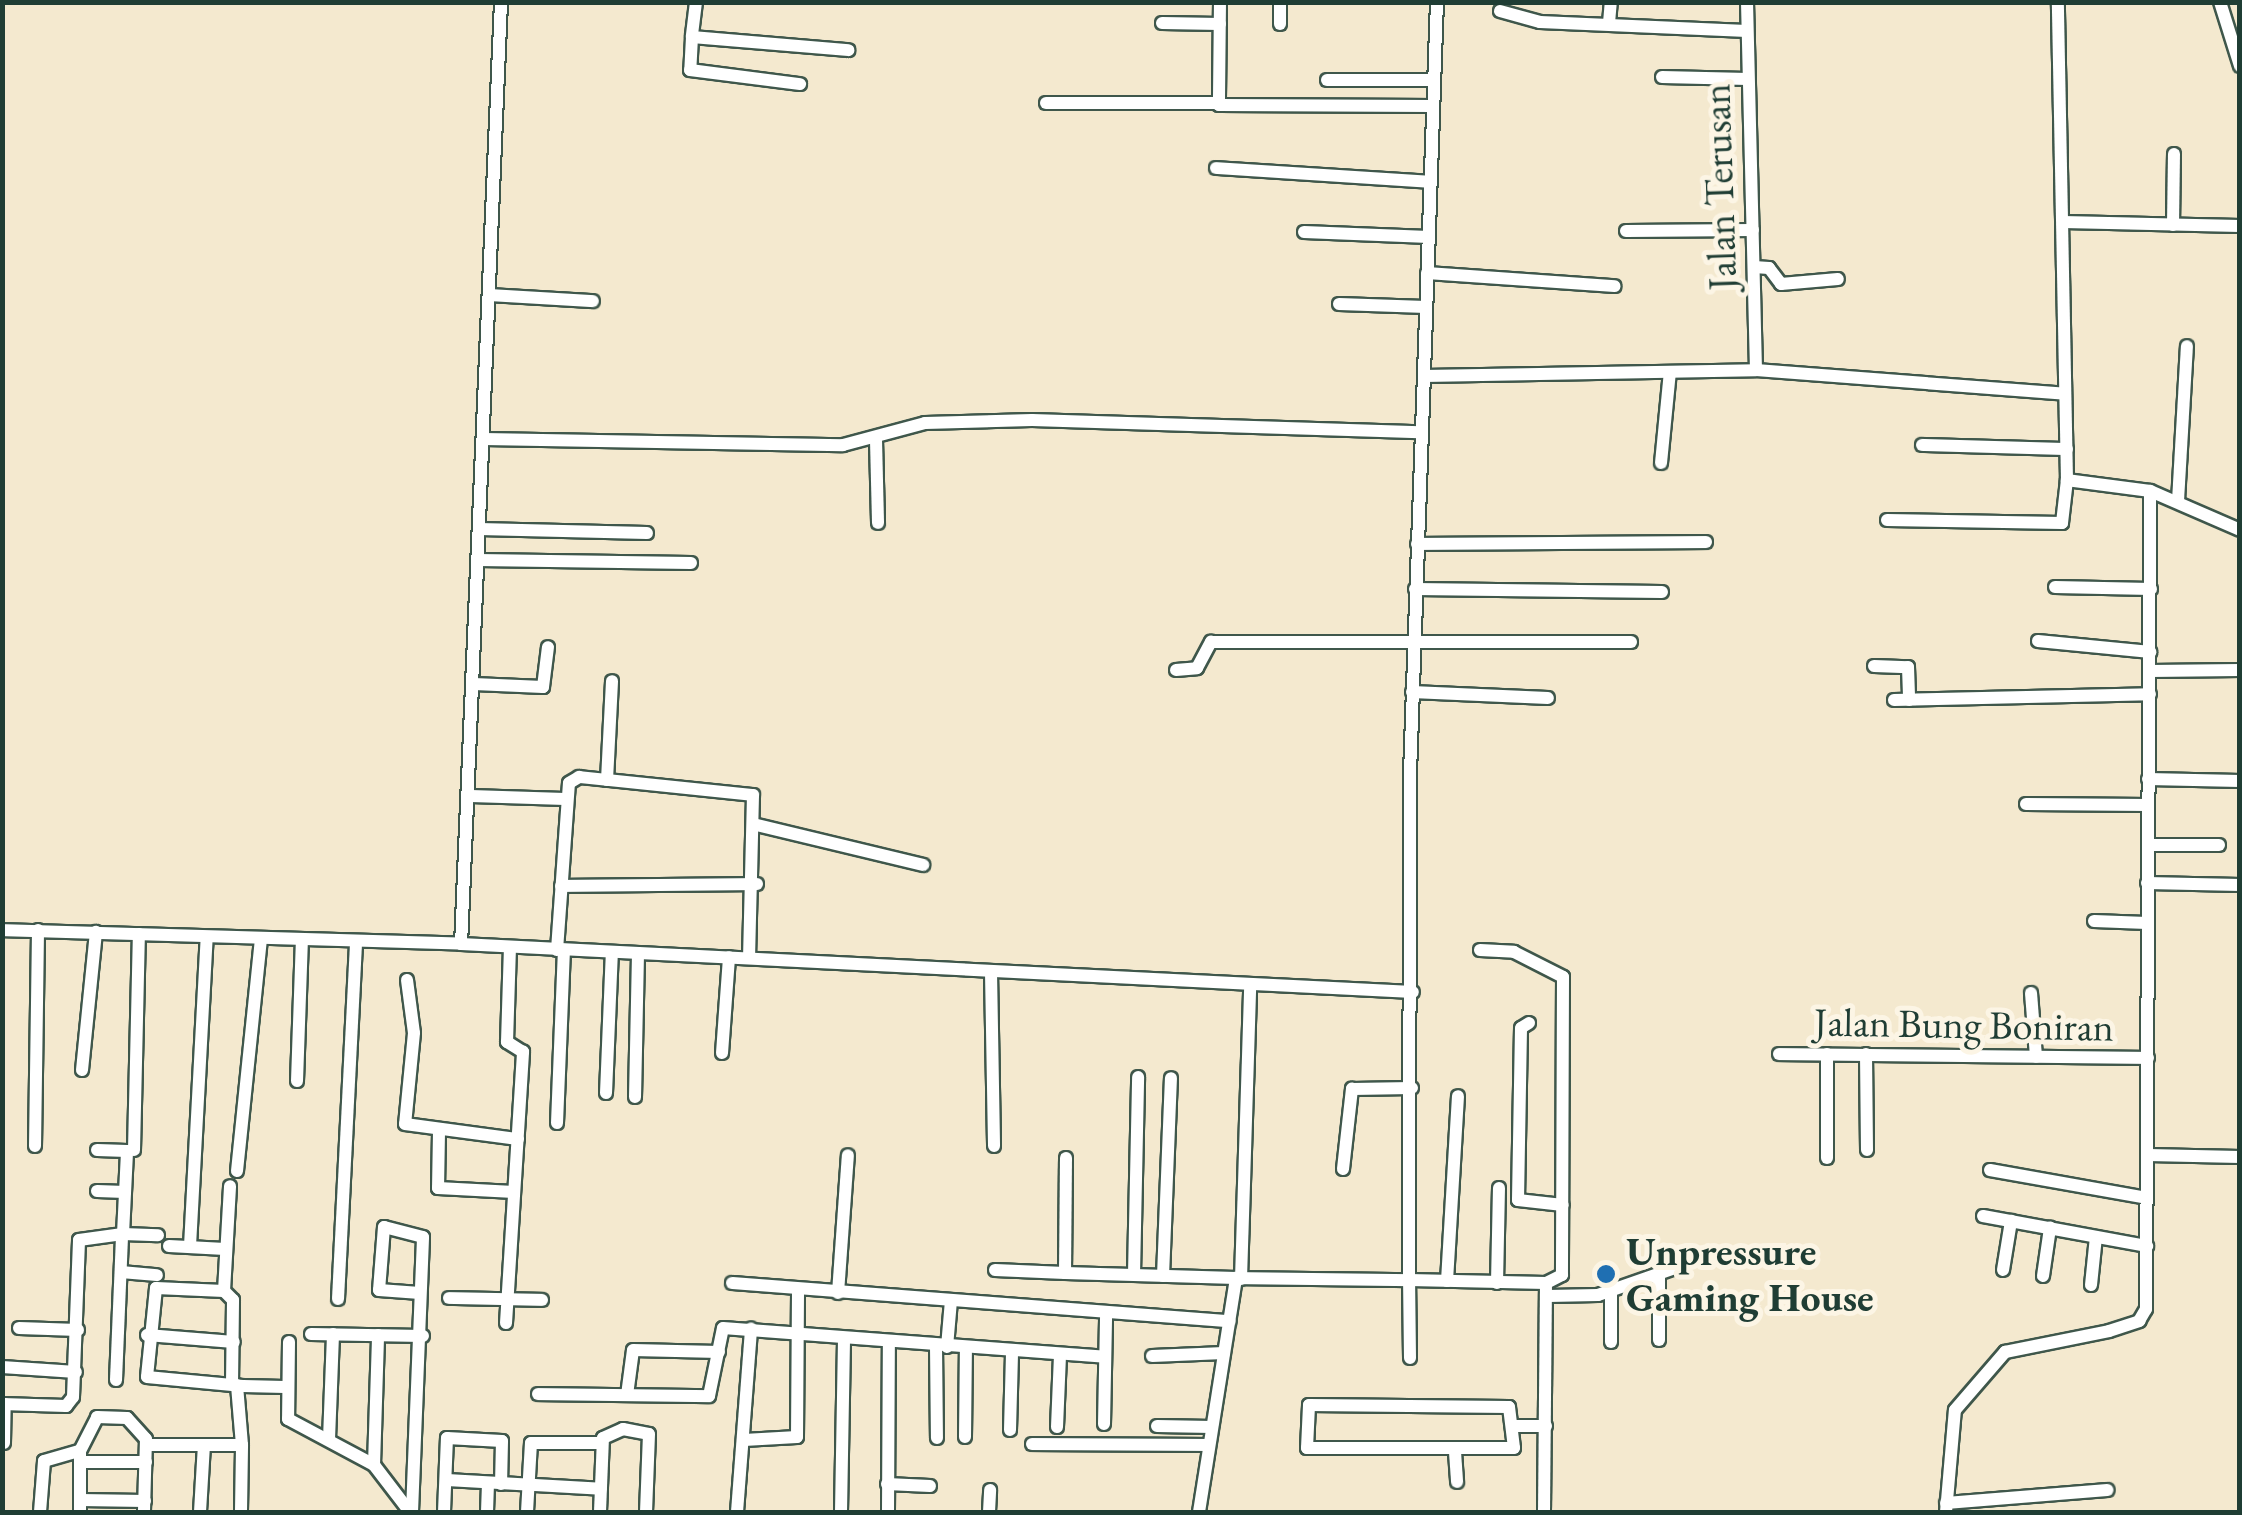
<!DOCTYPE html>
<html>
<head>
<meta charset="utf-8">
<style>
	body { margin:0 }
	#map { position:relative; width:2242px; height:1515px; overflow:hidden; background:#f4e9cf; font-family:"EB Garamond",serif }
	div>[style] { position:absolute }
	[style*='--x'] { left:calc(var(--x)*1px); top:calc(var(--y)*1px); width:calc(var(--w)*1px); rotate:calc(var(--a)*1deg) }
	.roads { filter:drop-shadow(2px 0 #3f574b) drop-shadow(-2px 0 #3f574b) drop-shadow(0 2px #3f574b) drop-shadow(0 -2px #3f574b) }
	.minor>* { height:12px; margin:-6px; padding:0 6px; transform-origin:6px; border-radius:6px; background:#fff }
	.dots>* { width:28px; height:28px; translate:-50% -50%; box-sizing:border-box; border:5px solid #fcf5e5; border-radius:50% }
	span { translate:-50% -50%; white-space:nowrap; text-align:center; line-height:1.15; -webkit-text-stroke:10px #fcf5e5; paint-order:stroke }
	.street-label { font-size:40px; color:#1f3d34 }
	.poi-label { font-size:40px; color:#1f3d34; font-weight:700 }
	.left { translate:0 -50%; text-align:left }
	.frame { position:absolute; inset:0; border:5px solid #1f3d34; pointer-events:none }
</style>
</head>
<body>
<div id="map">
	<div class="roads">
		<div class="minor">
			<div style="--x:501;--y:2;--w:943;--a:92.43"></div>
			<div style="--x:461;--y:944;--w:953;--a:2.89"></div>
			<div style="--x:696;--y:2;--w:35;--a:97"></div>
			<div style="--x:692;--y:37;--w:157;--a:4.8"></div>
			<div style="--x:1220;--y:2;--w:103;--a:90.6"></div>
			<div style="--x:1219;--y:105;--w:214;--a:0.3"></div>
			<div style="--x:1280;--y:2;--w:22;--a:90"></div>
			<div style="--x:1747;--y:2;--w:368;--a:88.6"></div>
			<div style="--x:2220;--y:2;--w:67;--a:72.6"></div>
			<div style="--x:1500;--y:11;--w:41;--a:15.4"></div>
			<div style="--x:1540;--y:22;--w:207;--a:2.5"></div>
			<div style="--x:1162;--y:23;--w:58;--a:1"></div>
			<div style="--x:1609;--y:23;--w:21;--a:-85"></div>
			<div style="--x:692;--y:37;--w:33;--a:93"></div>
			<div style="--x:690;--y:70;--w:111;--a:7.3"></div>
			<div style="--x:1662;--y:77;--w:86;--a:1.3"></div>
			<div style="--x:1327;--y:80;--w:107;--a:0"></div>
			<div style="--x:1046;--y:103;--w:171;--a:0"></div>
			<div style="--x:1216;--y:168;--w:215;--a:3.7"></div>
			<div style="--x:2063;--y:222;--w:177;--a:1.3"></div>
			<div style="--x:2173;--y:225;--w:71;--a:-89.2"></div>
			<div style="--x:1626;--y:231;--w:127;--a:-0.5"></div>
			<div style="--x:1304;--y:232;--w:125;--a:2.3"></div>
			<div style="--x:1754;--y:267;--w:15;--a:4"></div>
			<div style="--x:1769;--y:268;--w:20;--a:53"></div>
			<div style="--x:1781;--y:284;--w:57;--a:-5"></div>
			<div style="--x:1427;--y:273;--w:188;--a:4"></div>
			<div style="--x:491;--y:295;--w:102;--a:3.4"></div>
			<div style="--x:1339;--y:304;--w:87;--a:2"></div>
			<div style="--x:1424;--y:376;--w:332;--a:-1"></div>
			<div style="--x:1756;--y:370;--w:310;--a:4.4"></div>
			<div style="--x:484;--y:439;--w:359;--a:1"></div>
			<div style="--x:843;--y:445;--w:85;--a:-15"></div>
			<div style="--x:925;--y:423;--w:107;--a:-1.6"></div>
			<div style="--x:1032;--y:420;--w:388;--a:1.8"></div>
			<div style="--x:876;--y:440;--w:83;--a:88.6"></div>
			<div style="--x:1922;--y:445;--w:145;--a:1.6"></div>
			<div style="--x:1661;--y:463;--w:91;--a:-84.4"></div>
			<div style="--x:2150;--y:491;--w:98;--a:23.4"></div>
			<div style="--x:2178;--y:501;--w:155;--a:-86.7"></div>
			<div style="--x:1887;--y:520;--w:175;--a:1"></div>
			<div style="--x:2062;--y:523;--w:43;--a:-83.4"></div>
			<div style="--x:479;--y:529;--w:168;--a:1.4"></div>
			<div style="--x:1417;--y:544;--w:289;--a:-0.4"></div>
			<div style="--x:478;--y:560;--w:213;--a:0.8"></div>
			<div style="--x:2055;--y:587;--w:96;--a:1.2"></div>
			<div style="--x:1415;--y:589;--w:247;--a:0.7"></div>
			<div style="--x:2038;--y:641;--w:113;--a:5.6"></div>
			<div style="--x:1874;--y:666;--w:34;--a:2"></div>
			<div style="--x:1908;--y:667;--w:33;--a:88"></div>
			<div style="--x:1176;--y:670;--w:21;--a:-5"></div>
			<div style="--x:1197;--y:668;--w:30;--a:-62"></div>
			<div style="--x:1211;--y:642;--w:420;--a:0"></div>
			<div style="--x:2150;--y:671;--w:90;--a:-0.6"></div>
			<div style="--x:474;--y:684;--w:69;--a:2.5"></div>
			<div style="--x:543;--y:687;--w:40;--a:-82.9"></div>
			<div style="--x:1412;--y:692;--w:136;--a:2.5"></div>
			<div style="--x:1894;--y:700;--w:256;--a:-1.3"></div>
			<div style="--x:2148;--y:779;--w:92;--a:1.2"></div>
			<div style="--x:607;--y:780;--w:99;--a:-87.1"></div>
			<div style="--x:469;--y:796;--w:98;--a:1.8"></div>
			<div style="--x:2026;--y:804;--w:122;--a:0.5"></div>
			<div style="--x:757;--y:825;--w:171;--a:13.5"></div>
			<div style="--x:2148;--y:845;--w:71;--a:0"></div>
			<div style="--x:2147;--y:883;--w:93;--a:1.2"></div>
			<div style="--x:561;--y:886;--w:196;--a:-0.6"></div>
			<div style="--x:2094;--y:921;--w:53;--a:2.2"></div>
			<div style="--x:2;--y:930;--w:459;--a:1.7"></div>
			<div style="--x:557;--y:950;--w:167;--a:-85.9"></div>
			<div style="--x:569;--y:783;--w:12;--a:-31"></div>
			<div style="--x:579;--y:777;--w:175;--a:5.9"></div>
			<div style="--x:753;--y:795;--w:163;--a:91.4"></div>
			<div style="--x:1480;--y:950;--w:34;--a:3"></div>
			<div style="--x:1514;--y:952;--w:55;--a:27"></div>
			<div style="--x:1563;--y:977;--w:298;--a:90.2"></div>
			<div style="--x:1562;--y:1275;--w:18;--a:153"></div>
			<div style="--x:991;--y:972;--w:174;--a:89"></div>
			<div style="--x:407;--y:980;--w:53;--a:82.5"></div>
			<div style="--x:414;--y:1033;--w:91;--a:95.6"></div>
			<div style="--x:405;--y:1124;--w:114;--a:7.6"></div>
			<div style="--x:2031;--y:993;--w:64;--a:85.5"></div>
			<div style="--x:1529;--y:1023;--w:9;--a:148"></div>
			<div style="--x:1521;--y:1028;--w:172;--a:91"></div>
			<div style="--x:1518;--y:1200;--w:45;--a:6.3"></div>
			<div style="--x:722;--y:1053;--w:96;--a:-85.8"></div>
			<div style="--x:1779;--y:1054;--w:369;--a:0.6"></div>
			<div style="--x:1827;--y:1054;--w:104;--a:90"></div>
			<div style="--x:1866;--y:1054;--w:96;--a:89.4"></div>
			<div style="--x:82;--y:1070;--w:139;--a:-84.2"></div>
			<div style="--x:297;--y:1081;--w:140;--a:-88"></div>
			<div style="--x:606;--y:1093;--w:141;--a:-87.6"></div>
			<div style="--x:635;--y:1097;--w:144;--a:-88.8"></div>
			<div style="--x:557;--y:1123;--w:172;--a:-87.7"></div>
			<div style="--x:439;--y:1132;--w:56;--a:91"></div>
			<div style="--x:438;--y:1188;--w:76;--a:3"></div>
			<div style="--x:35;--y:1146;--w:216;--a:-89.2"></div>
			<div style="--x:134;--y:1150;--w:216;--a:-88.7"></div>
			<div style="--x:2148;--y:1155;--w:92;--a:1.2"></div>
			<div style="--x:1066;--y:1158;--w:115;--a:90.5"></div>
			<div style="--x:1065;--y:1273;--w:171;--a:1.7"></div>
			<div style="--x:1343;--y:1169;--w:81;--a:-83.6"></div>
			<div style="--x:1352;--y:1089;--w:60;--a:-1"></div>
			<div style="--x:1990;--y:1170;--w:159;--a:10.1"></div>
			<div style="--x:237;--y:1171;--w:233;--a:-84.1"></div>
			<div style="--x:97;--y:1191;--w:28;--a:2"></div>
			<div style="--x:1983;--y:1216;--w:167;--a:10.4"></div>
			<div style="--x:123;--y:1234;--w:35;--a:2"></div>
			<div style="--x:169;--y:1246;--w:56;--a:3.1"></div>
			<div style="--x:190;--y:1246;--w:309;--a:-86.9"></div>
			<div style="--x:995;--y:1270;--w:70;--a:2.5"></div>
			<div style="--x:2003;--y:1270;--w:50;--a:-80.7"></div>
			<div style="--x:121;--y:1272;--w:36;--a:5"></div>
			<div style="--x:1659;--y:1273;--w:67;--a:90"></div>
			<div style="--x:1134;--y:1274;--w:197;--a:-88.8"></div>
			<div style="--x:1163;--y:1276;--w:198;--a:-87.7"></div>
			<div style="--x:2043;--y:1276;--w:49;--a:-81.7"></div>
			<div style="--x:1241;--y:1279;--w:294;--a:-88.2"></div>
			<div style="--x:1447;--y:1281;--w:185;--a:-86.6"></div>
			<div style="--x:732;--y:1283;--w:499;--a:4.4"></div>
			<div style="--x:1497;--y:1283;--w:95;--a:-88.8"></div>
			<div style="--x:2091;--y:1285;--w:48;--a:-84.1"></div>
			<div style="--x:224;--y:1291;--w:105;--a:-86.7"></div>
			<div style="--x:838;--y:1293;--w:138;--a:-85.9"></div>
			<div style="--x:1548;--y:1296;--w:50;--a:-1.1"></div>
			<div style="--x:1598;--y:1295;--w:85;--a:-19.3"></div>
			<div style="--x:449;--y:1298;--w:93;--a:1.2"></div>
			<div style="--x:338;--y:1299;--w:356;--a:-87.1"></div>
			<div style="--x:506;--y:1323;--w:272;--a:-86.4"></div>
			<div style="--x:523;--y:1052;--w:19;--a:-148"></div>
			<div style="--x:507;--y:1042;--w:94;--a:-88.2"></div>
			<div style="--x:19;--y:1328;--w:59;--a:1.9"></div>
			<div style="--x:311;--y:1334;--w:112;--a:1"></div>
			<div style="--x:147;--y:1335;--w:87;--a:4.6"></div>
			<div style="--x:289;--y:1342;--w:77;--a:90.7"></div>
			<div style="--x:288;--y:1419;--w:98;--a:28.1"></div>
			<div style="--x:374;--y:1465;--w:59;--a:52.5"></div>
			<div style="--x:1611;--y:1342;--w:53;--a:-90"></div>
			<div style="--x:936;--y:1346;--w:92;--a:89.4"></div>
			<div style="--x:947;--y:1347;--w:47;--a:-85.1"></div>
			<div style="--x:1152;--y:1356;--w:72;--a:-2.4"></div>
			<div style="--x:1410;--y:1358;--w:78;--a:-90.7"></div>
			<div style="--x:1409;--y:1280;--w:137;--a:1.3"></div>
			<div style="--x:1546;--y:1283;--w:229;--a:90.5"></div>
			<div style="--x:2;--y:1367;--w:74;--a:3.9"></div>
			<div style="--x:116;--y:1380;--w:142;--a:-87.6"></div>
			<div style="--x:232;--y:1384;--w:84;--a:-89.3"></div>
			<div style="--x:233;--y:1300;--w:13;--a:-135"></div>
			<div style="--x:224;--y:1291;--w:68;--a:-177.5"></div>
			<div style="--x:156;--y:1288;--w:89;--a:95.8"></div>
			<div style="--x:147;--y:1377;--w:96;--a:5.4"></div>
			<div style="--x:243;--y:1386;--w:42;--a:1.4"></div>
			<div style="--x:538;--y:1394;--w:171;--a:0.7"></div>
			<div style="--x:709;--y:1396;--w:69;--a:-78.4"></div>
			<div style="--x:723;--y:1328;--w:383;--a:4.3"></div>
			<div style="--x:627;--y:1395;--w:45;--a:-82.4"></div>
			<div style="--x:633;--y:1350;--w:86;--a:1.3"></div>
			<div style="--x:2;--y:1404;--w:64;--a:1.8"></div>
			<div style="--x:66;--y:1406;--w:11;--a:-52"></div>
			<div style="--x:73;--y:1397;--w:157;--a:-87.8"></div>
			<div style="--x:79;--y:1240;--w:44;--a:-7.8"></div>
			<div style="--x:123;--y:1234;--w:83;--a:-87.2"></div>
			<div style="--x:127;--y:1151;--w:30;--a:-178"></div>
			<div style="--x:1309;--y:1405;--w:200;--a:0.6"></div>
			<div style="--x:1509;--y:1407;--w:41;--a:83"></div>
			<div style="--x:1514;--y:1448;--w:207;--a:180"></div>
			<div style="--x:1307;--y:1448;--w:43;--a:-87.3"></div>
			<div style="--x:1104;--y:1424;--w:109;--a:-88.9"></div>
			<div style="--x:1157;--y:1426;--w:55;--a:1"></div>
			<div style="--x:1515;--y:1426;--w:31;--a:0"></div>
			<div style="--x:1057;--y:1427;--w:73;--a:-87.6"></div>
			<div style="--x:1010;--y:1430;--w:79;--a:-88.5"></div>
			<div style="--x:965;--y:1437;--w:89;--a:-89.4"></div>
			<div style="--x:329;--y:1439;--w:105;--a:-87.8"></div>
			<div style="--x:744;--y:1440;--w:53;--a:-3.2"></div>
			<div style="--x:797;--y:1437;--w:147;--a:-89.6"></div>
			<div style="--x:4;--y:1443;--w:39;--a:-89"></div>
			<div style="--x:1032;--y:1444;--w:176;--a:0.3"></div>
			<div style="--x:147;--y:1445;--w:95;--a:0"></div>
			<div style="--x:242;--y:1445;--w:60;--a:-94.8"></div>
			<div style="--x:1455;--y:1452;--w:30;--a:86"></div>
			<div style="--x:80;--y:1462;--w:66;--a:0"></div>
			<div style="--x:374;--y:1465;--w:130;--a:-88.2"></div>
			<div style="--x:447;--y:1480;--w:154;--a:3.3"></div>
			<div style="--x:887;--y:1484;--w:43;--a:2.7"></div>
			<div style="--x:80;--y:1500;--w:65;--a:0.9"></div>
			<div style="--x:1946;--y:1503;--w:162;--a:-4.6"></div>
			<div style="--x:241;--y:1511;--w:66;--a:-89.1"></div>
			<div style="--x:40;--y:1512;--w:51;--a:-85.5"></div>
			<div style="--x:44;--y:1461;--w:37;--a:-16"></div>
			<div style="--x:80;--y:1512;--w:61;--a:-90"></div>
			<div style="--x:80;--y:1451;--w:38;--a:-63"></div>
			<div style="--x:97;--y:1417;--w:30;--a:2"></div>
			<div style="--x:127;--y:1418;--w:28;--a:48"></div>
			<div style="--x:146;--y:1439;--w:73;--a:91.6"></div>
			<div style="--x:200;--y:1512;--w:67;--a:-86.6"></div>
			<div style="--x:412;--y:1512;--w:275;--a:-87.7"></div>
			<div style="--x:423;--y:1237;--w:40;--a:-165.6"></div>
			<div style="--x:384;--y:1227;--w:63;--a:94.5"></div>
			<div style="--x:379;--y:1290;--w:41;--a:4.2"></div>
			<div style="--x:444;--y:1512;--w:74;--a:-87.7"></div>
			<div style="--x:447;--y:1438;--w:55;--a:3.1"></div>
			<div style="--x:502;--y:1441;--w:43;--a:91.3"></div>
			<div style="--x:487;--y:1512;--w:29;--a:-88"></div>
			<div style="--x:527;--y:1512;--w:69;--a:-86.7"></div>
			<div style="--x:531;--y:1443;--w:71;--a:0"></div>
			<div style="--x:600;--y:1512;--w:74;--a:-87.7"></div>
			<div style="--x:603;--y:1438;--w:22;--a:-24"></div>
			<div style="--x:623;--y:1429;--w:26;--a:11"></div>
			<div style="--x:649;--y:1434;--w:78;--a:92.2"></div>
			<div style="--x:737;--y:1512;--w:184;--a:-85.6"></div>
			<div style="--x:841;--y:1512;--w:174;--a:-89"></div>
			<div style="--x:888;--y:1512;--w:169;--a:-89.7"></div>
			<div style="--x:989;--y:1512;--w:22;--a:-87"></div>
			<div style="--x:1199;--y:1512;--w:237;--a:-81"></div>
			<div style="--x:1236;--y:1278;--w:173;--a:0.7"></div>
			<div style="--x:1409;--y:1280;--w:506;--a:-89.89"></div>
			<div style="--x:1410;--y:774;--w:772;--a:-88"></div>
			<div style="--x:1946;--y:1512;--w:102;--a:-85"></div>
			<div style="--x:1955;--y:1410;--w:77;--a:-49.2"></div>
			<div style="--x:2005;--y:1352;--w:106;--a:-11.4"></div>
			<div style="--x:2109;--y:1331;--w:32;--a:-18"></div>
			<div style="--x:2139;--y:1321;--w:14;--a:-60"></div>
			<div style="--x:2146;--y:1309;--w:818;--a:-89.72"></div>
			<div style="--x:2150;--y:491;--w:84;--a:-172.5"></div>
			<div style="--x:2067;--y:480;--w:478;--a:-91.1"></div>
		</div>
	</div>
	<div class="dots">
		<div style="left:1606px;top:1274px;background:#1f6fb2"></div>
	</div>
	<div class="street-label">
		<span style="left:1719px;top:187px;rotate:-92deg">Jalan Terusan</span>
		<span style="left:1964px;top:1024px;rotate:1deg">Jalan Bung Boniran</span>
	</div>
	<div class="poi-label">
		<span class="left" style="left:1626px;top:1274px">Unpressure<br>Gaming House</span>
	</div>
	<div class="frame"></div>
</div>
</body>
</html>
